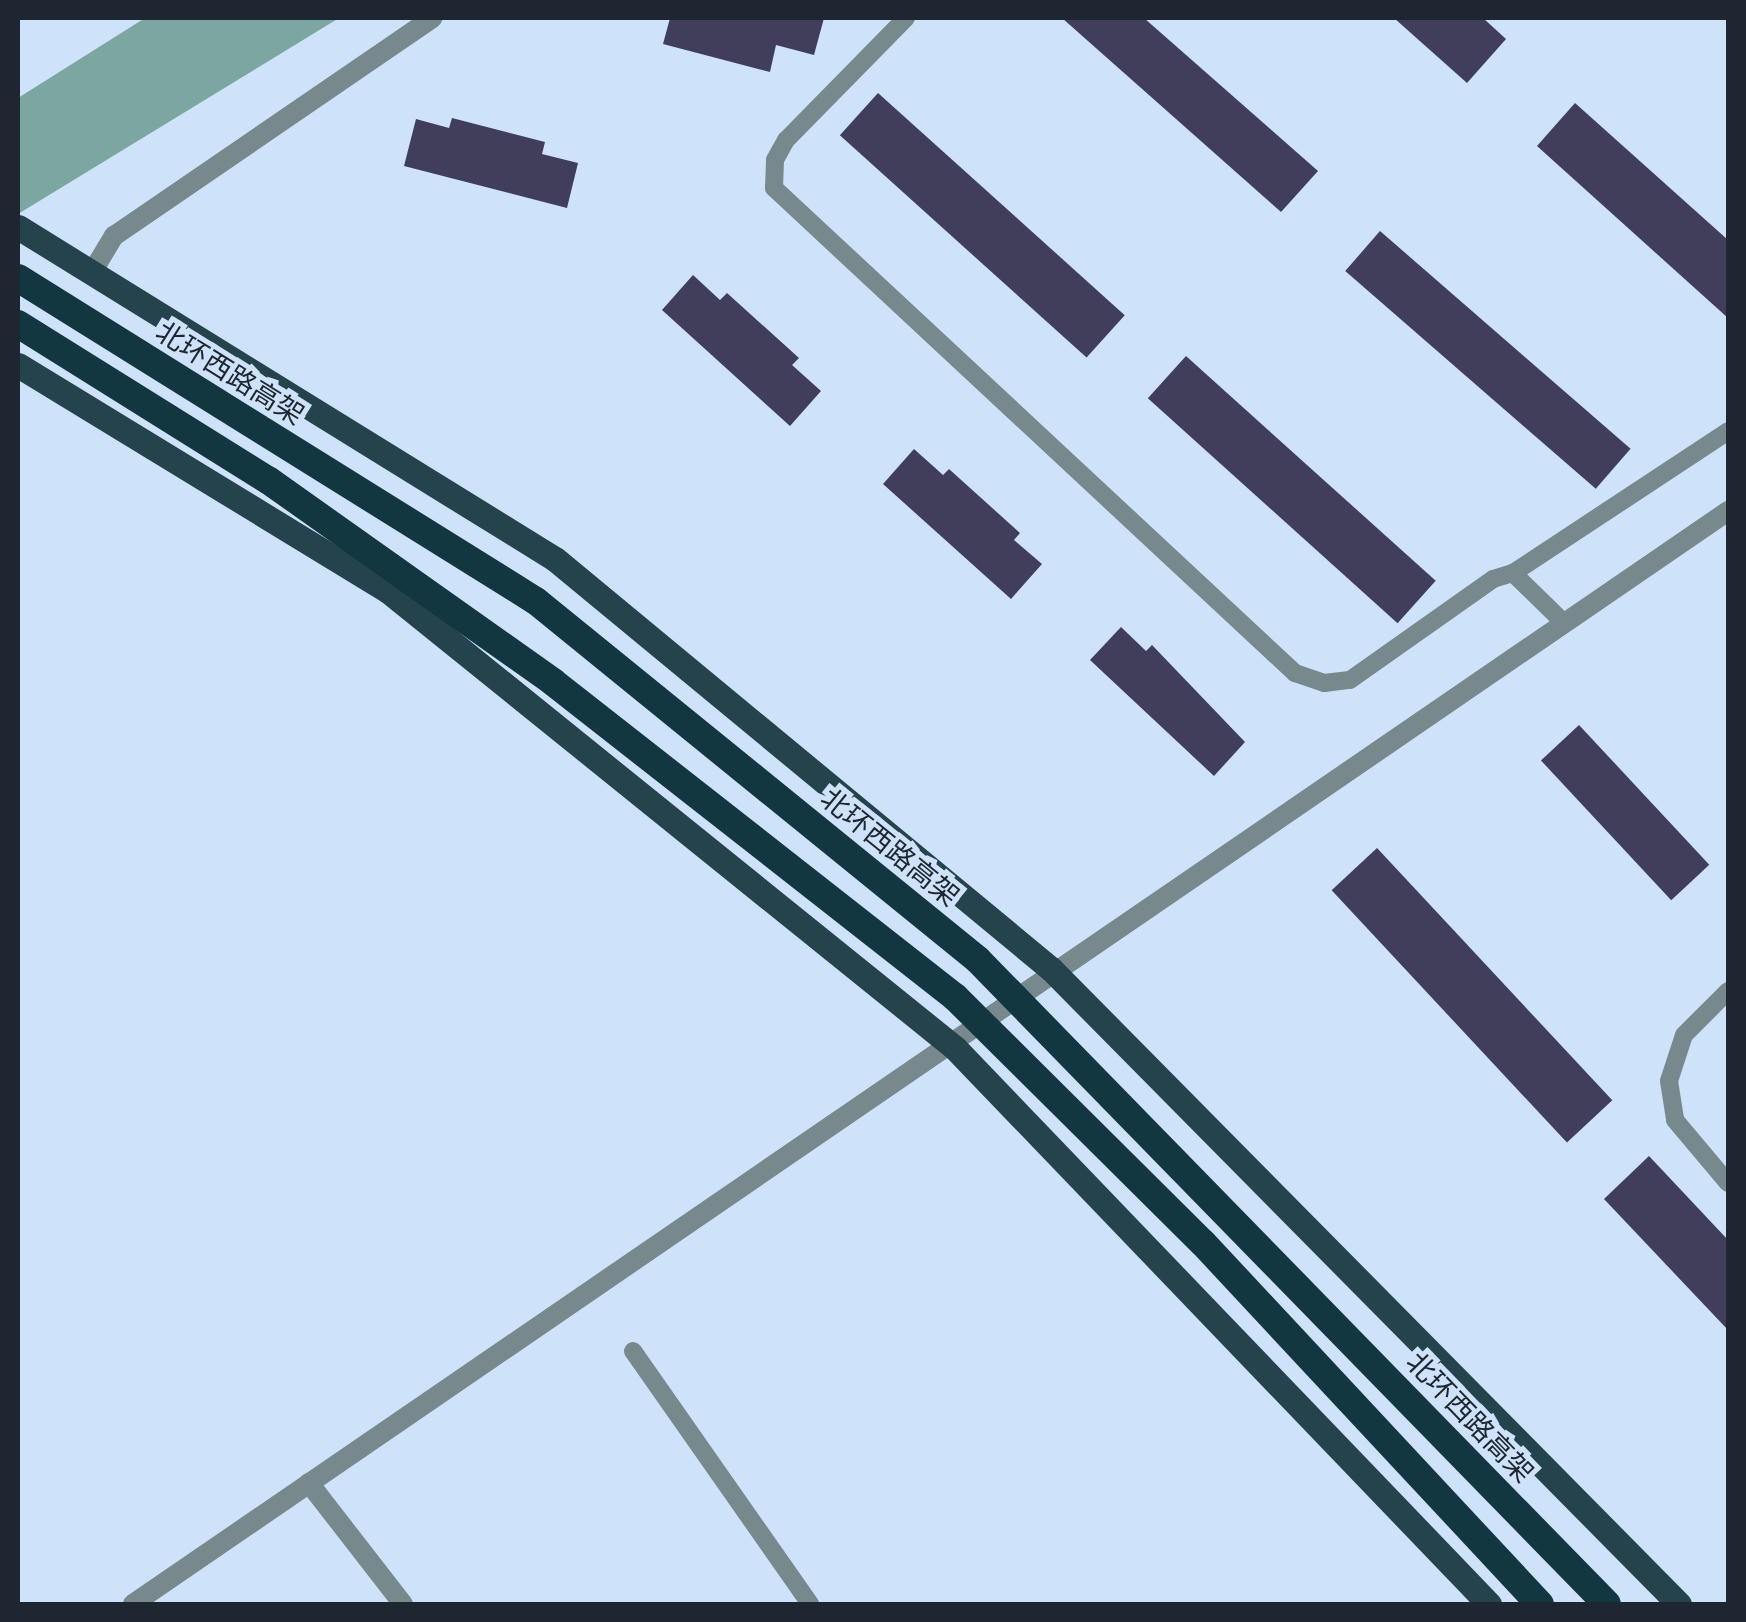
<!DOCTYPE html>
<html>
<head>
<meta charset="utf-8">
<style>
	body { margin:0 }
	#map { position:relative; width:1746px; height:1622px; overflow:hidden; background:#cee2f9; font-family:"Public Sans","Noto Sans SC",sans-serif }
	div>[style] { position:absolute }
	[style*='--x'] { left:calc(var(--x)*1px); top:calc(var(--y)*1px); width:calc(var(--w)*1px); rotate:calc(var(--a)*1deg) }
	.water>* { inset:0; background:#7ba7a0 }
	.building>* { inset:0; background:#403e5a; transform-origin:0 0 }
	.service>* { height:18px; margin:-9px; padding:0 9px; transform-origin:9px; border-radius:9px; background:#78898e }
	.minor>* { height:20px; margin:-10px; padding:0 10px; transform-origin:10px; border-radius:10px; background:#78898e }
	.tertiary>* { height:20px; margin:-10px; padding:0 10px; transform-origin:10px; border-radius:10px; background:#78898e }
	.primary>* { height:25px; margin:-12.5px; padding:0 12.5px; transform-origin:12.5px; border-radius:12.5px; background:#24434c }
	.trunk>* { height:28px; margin:-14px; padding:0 14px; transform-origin:14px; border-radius:14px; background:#123740 }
	span { translate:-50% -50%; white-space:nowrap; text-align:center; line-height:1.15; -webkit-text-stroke:10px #cee2f9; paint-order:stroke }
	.street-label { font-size:28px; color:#1e2731 }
	.frame { position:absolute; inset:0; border:20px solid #1e2731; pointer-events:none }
</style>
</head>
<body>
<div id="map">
	<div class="water">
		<div style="clip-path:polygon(145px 18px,339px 18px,18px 214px,18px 98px)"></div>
	</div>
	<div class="building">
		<div style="clip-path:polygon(670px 18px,824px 18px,814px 55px,776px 45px,770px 72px,663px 44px)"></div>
		<div style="clip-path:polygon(1062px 18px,1144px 18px,1318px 171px,1281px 212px)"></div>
		<div style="clip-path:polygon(1394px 18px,1483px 18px,1506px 39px,1467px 83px)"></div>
		<div style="left:878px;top:93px;width:332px;height:57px;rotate:42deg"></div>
		<div style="clip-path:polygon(1575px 103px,1728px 240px,1728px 318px,1537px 146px)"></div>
		<div style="clip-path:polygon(452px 118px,545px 142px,542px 154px,578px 163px,567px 208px,404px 166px,416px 119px,449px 128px)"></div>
		<div style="left:1380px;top:231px;width:332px;height:53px;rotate:41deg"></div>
		<div style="clip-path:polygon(693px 275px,720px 300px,727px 293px,799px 358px,792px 365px,821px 391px,790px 426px,662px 310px)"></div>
		<div style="left:1186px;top:356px;width:336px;height:57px;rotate:42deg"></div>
		<div style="clip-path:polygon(914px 449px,943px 475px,949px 469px,1020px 533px,1014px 540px,1042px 564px,1011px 599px,883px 484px)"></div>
		<div style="clip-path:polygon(1121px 627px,1146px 651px,1152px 645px,1245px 742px,1214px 776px,1090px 660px)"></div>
		<div style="left:1579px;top:725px;width:191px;height:52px;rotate:47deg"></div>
		<div style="left:1377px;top:848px;width:345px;height:62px;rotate:47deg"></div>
		<div style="clip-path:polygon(1649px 1156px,1728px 1240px,1728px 1330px,1604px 1199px)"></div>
	</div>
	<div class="service">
		<div style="--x:906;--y:18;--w:171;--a:134.5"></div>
		<div style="--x:786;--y:140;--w:23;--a:119"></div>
		<div style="--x:775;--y:160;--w:28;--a:92"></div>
		<div style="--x:774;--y:188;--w:712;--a:42.95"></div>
		<div style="--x:1295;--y:673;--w:31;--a:19"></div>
		<div style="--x:1324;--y:683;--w:26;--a:-7"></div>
		<div style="--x:1350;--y:680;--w:175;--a:-35.2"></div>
		<div style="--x:1493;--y:579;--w:21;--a:-17"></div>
		<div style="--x:1513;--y:573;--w:258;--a:-33.4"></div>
		<div style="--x:1513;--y:573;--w:71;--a:44.4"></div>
		<div style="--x:1728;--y:991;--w:62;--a:135"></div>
		<div style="--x:1684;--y:1035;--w:48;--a:108.1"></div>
		<div style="--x:1669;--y:1081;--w:39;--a:81"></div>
		<div style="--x:1675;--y:1120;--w:82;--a:49.9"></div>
		<div style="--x:633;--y:1351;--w:309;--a:55"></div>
	</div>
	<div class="minor">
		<div style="--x:94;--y:269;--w:39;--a:-59"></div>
		<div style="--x:114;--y:236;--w:386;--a:-34.4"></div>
	</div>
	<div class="tertiary">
		<div style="--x:309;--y:1483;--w:153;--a:52.2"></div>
		<div style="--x:133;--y:1604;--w:1934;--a:-34.42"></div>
	</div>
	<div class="primary">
		<div style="--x:18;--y:227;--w:631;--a:31.73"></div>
		<div style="--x:555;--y:559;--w:644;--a:39.58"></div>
		<div style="--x:1051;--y:969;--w:893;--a:45.32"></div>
		<div style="--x:18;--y:365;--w:432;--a:31.4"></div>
		<div style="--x:387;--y:590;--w:730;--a:38.88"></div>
		<div style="--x:955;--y:1048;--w:771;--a:46.16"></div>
	</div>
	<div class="trunk">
		<div style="--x:18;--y:278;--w:610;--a:31.95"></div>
		<div style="--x:536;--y:601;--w:569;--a:39.08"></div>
		<div style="--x:978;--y:960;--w:900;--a:45.68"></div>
		<div style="--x:18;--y:324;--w:295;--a:32"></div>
		<div style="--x:268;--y:480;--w:349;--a:35.3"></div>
		<div style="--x:553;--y:682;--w:511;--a:38.08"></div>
		<div style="--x:955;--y:997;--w:349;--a:44.8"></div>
		<div style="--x:1203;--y:1243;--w:494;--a:47"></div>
	</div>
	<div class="street-label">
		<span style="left:230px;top:373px;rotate:32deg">北环西路高架</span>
		<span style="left:890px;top:847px;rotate:39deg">北环西路高架</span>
		<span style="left:1470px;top:1417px;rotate:46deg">北环西路高架</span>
	</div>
	<div class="frame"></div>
</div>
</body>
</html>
